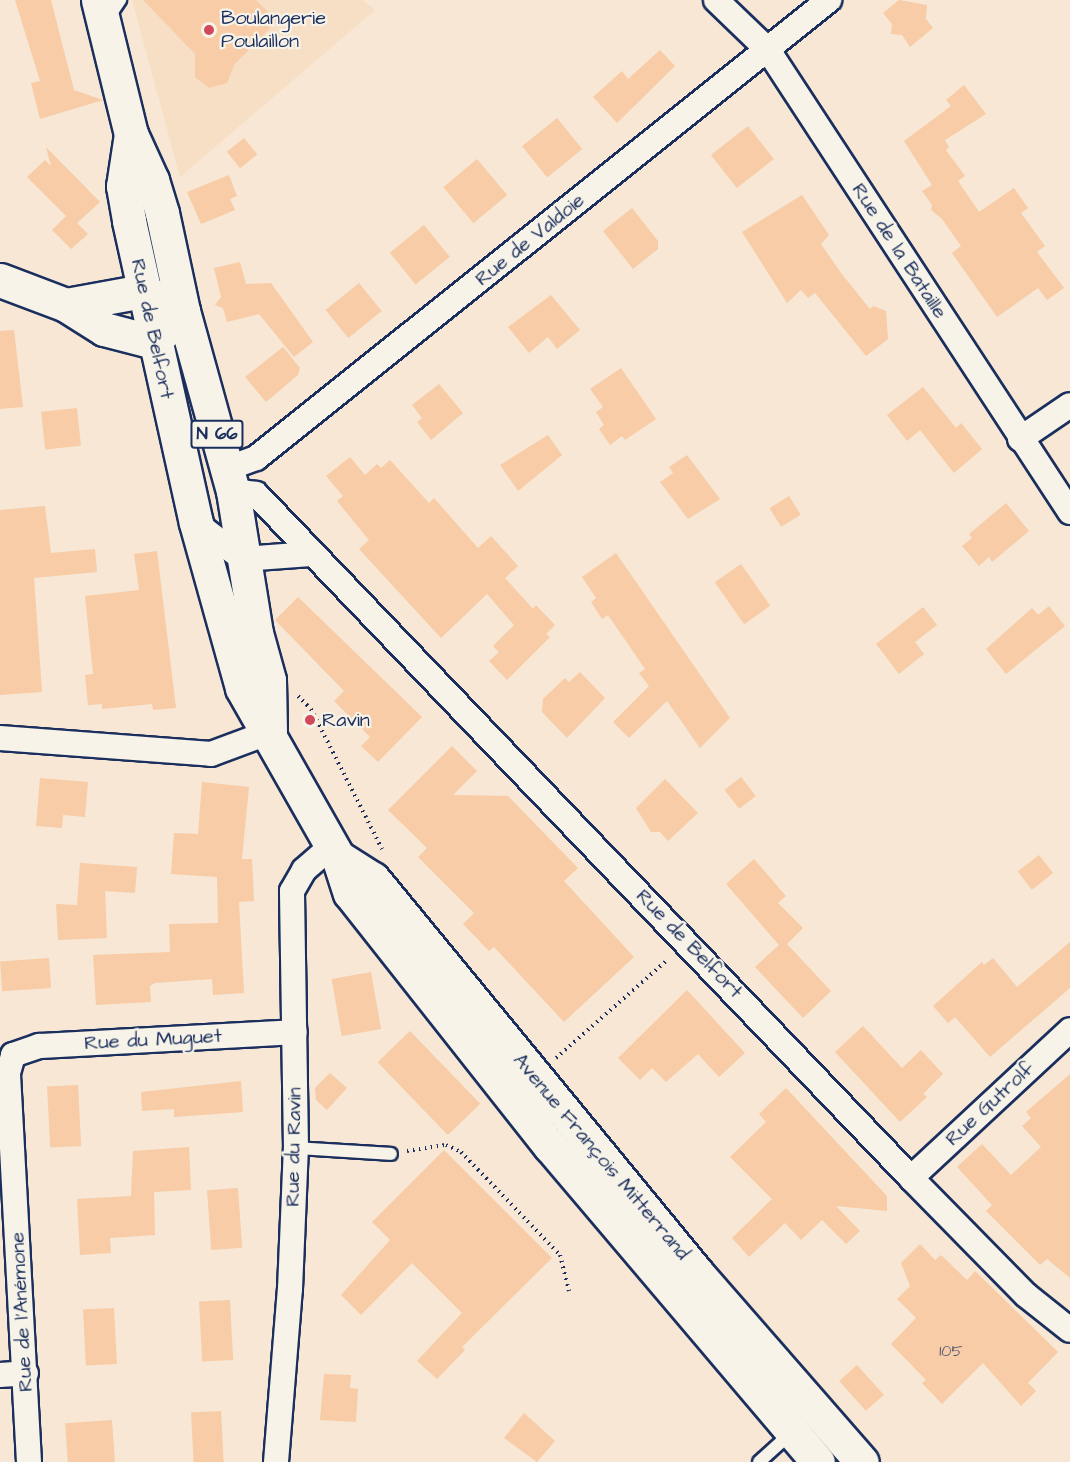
<!DOCTYPE html>
<html>
<head>
<meta charset="utf-8">
<style>
	body { margin:0 }
	#map { position:relative; width:1070px; height:1462px; overflow:hidden; background:#f7e7d4; font-family:"Architects Daughter",sans-serif }
	div>[style] { position:absolute }
	[style*='--x'] { left:calc(var(--x)*1px); top:calc(var(--y)*1px); width:calc(var(--w)*1px); rotate:calc(var(--a)*1deg) }
	.built>* { inset:0; background:#f7dfc6 }
	.building>* { inset:0; background:#f7cca6; transform-origin:0 0 }
	.path>* { height:4px; margin-top:-2px; transform-origin:0; background:repeating-linear-gradient(90deg,#1b2f5e 0 1.5px,transparent 0 6px) }
	.roads { filter:drop-shadow(2px 0 #1b2f5e) drop-shadow(-2px 0 #1b2f5e) drop-shadow(0 2px #1b2f5e) drop-shadow(0 -2px #1b2f5e) }
	.lane>* { height:12px; margin:-6px; padding:0 6px; transform-origin:6px; border-radius:6px; background:#f7f3e8 }
	.street>* { height:24px; margin:-12px; padding:0 12px; transform-origin:12px; border-radius:12px; background:#f7f3e8 }
	.secondary>* { height:33px; margin:-16.5px; padding:0 16.5px; transform-origin:16.5px; border-radius:16.5px; background:#f7f3e8 }
	.primary>* { height:33px; margin:-16.5px; padding:0 16.5px; transform-origin:16.5px; border-radius:16.5px; background:#f7f3e8 }
	.dots>* { width:16px; height:16px; translate:-50% -50%; box-sizing:border-box; border:3px solid #f7f3e8; border-radius:50% }
	span { translate:-50% -50%; white-space:nowrap; text-align:center; line-height:1.15; -webkit-text-stroke:4.5px #f7f3e8; paint-order:stroke }
	.number-label { font-size:16px; color:#525670 }
	.number-label span { -webkit-text-stroke-width:0 }
	.shield-label span { padding:2px 4px; background:#f7f3e8; border:2px solid; border-radius:4px; -webkit-text-stroke-width:0 }
	.shield-label { font-size:18px; color:#1b2f5e; font-weight:700 }
	.poi-label { font-size:20px; color:#1b2f5e }
	.left { translate:0 -50%; text-align:left }
	.street-label { font-size:20px; color:#1b2f5e }
</style>
</head>
<body>
<div id="map">
	<div class="built">
		<div style="clip-path:polygon(132px 0,363px 0,375px 10px,180px 177px)"></div>
	</div>
	<div class="building">
		<div style="clip-path:polygon(15px 0,51px 0,74px 90px,103px 100px,40px 119px,31px 83px,40px 81px)"></div>
		<div style="clip-path:polygon(143px 0,256px 0,277px 21px,234px 65px,227px 83px,209px 88px,195px 77px,195px 54px)"></div>
		<div style="clip-path:polygon(899px 0,927px 5px,926px 19px,933px 28px,910px 47px,902px 35px,891px 34px,892px 24px,883px 13px)"></div>
		<div style="clip-path:polygon(660px 50px,675px 66px,617px 123px,593px 97px,622px 71px,628px 79px)"></div>
		<div style="clip-path:polygon(964px 85px,986px 114px,945px 140px,949px 147px,946px 150px,965px 176px,958px 181px,979px 212px,1014px 188px,1028px 208px,1021px 213px,1045px 246px,1037px 252px,1064px 288px,1047px 300px,1038px 288px,997px 317px,952px 253px,961px 246px,942px 219px,931px 210px,932px 205px,922px 191px,932px 185px,904px 141px,951px 106px,946px 100px)"></div>
		<div style="left:557px;top:118px;width:40px;height:45px;rotate:51deg"></div>
		<div style="left:748px;top:126px;width:42px;height:47px;rotate:52deg"></div>
		<div style="left:244px;top:138px;width:21px;height:22px;rotate:51deg"></div>
		<div style="clip-path:polygon(46px 147px,100px 202px,77px 223px,88px 234px,71px 249px,52px 230px,66px 216px,27px 177px,45px 160px,51px 166px)"></div>
		<div style="left:477px;top:159px;width:47px;height:44px;rotate:50deg"></div>
		<div style="clip-path:polygon(229px 175px,237px 196px,230px 199px,235px 210px,201px 224px,187px 192px)"></div>
		<div style="clip-path:polygon(802px 195px,829px 235px,821px 244px,841px 273px,870px 309px,873px 306px,886px 311px,888px 339px,866px 356px,815px 293px,808px 298px,801px 290px,787px 303px,742px 232px)"></div>
		<div style="clip-path:polygon(632px 208px,658px 241px,658px 249px,633px 269px,603px 231px)"></div>
		<div style="left:424px;top:225px;width:41px;height:44px;rotate:51deg"></div>
		<div style="clip-path:polygon(240px 262px,246px 284px,271px 283px,313px 342px,294px 357px,259px 314px,227px 322px,223px 308px,215px 305px,221px 297px,214px 268px)"></div>
		<div style="left:359px;top:283px;width:36px;height:43px;rotate:51deg"></div>
		<div style="clip-path:polygon(551px 295px,580px 330px,557px 349px,548px 337px,529px 353px,508px 327px)"></div>
		<div style="clip-path:polygon(14px 330px,23px 407px,0 409px,0 331px)"></div>
		<div style="clip-path:polygon(283px 347px,300px 368px,298px 375px,266px 402px,245px 377px)"></div>
		<div style="clip-path:polygon(621px 368px,656px 419px,625px 440px,622px 436px,610px 445px,599px 429px,604px 425px,596px 412px,603px 407px,590px 389px)"></div>
		<div style="clip-path:polygon(439px 384px,463px 413px,431px 440px,417px 422px,422px 418px,412px 405px)"></div>
		<div style="clip-path:polygon(923px 387px,956px 428px,961px 423px,982px 449px,954px 473px,920px 430px,907px 441px,887px 415px)"></div>
		<div style="left:77px;top:408px;width:38px;height:36px;rotate:84deg"></div>
		<div style="clip-path:polygon(548px 435px,562px 455px,518px 491px,500px 465px)"></div>
		<div style="clip-path:polygon(687px 455px,720px 499px,688px 519px,660px 482px,673px 473px,669px 467px)"></div>
		<div style="clip-path:polygon(350px 457px,365px 475px,377px 464px,381px 468px,390px 460px,429px 503px,434px 498px,478px 548px,491px 536px,518px 566px,505px 578px,533px 609px,536px 605px,555px 625px,546px 634px,550px 637px,507px 680px,489px 661px,499px 652px,493px 646px,514px 625px,487px 594px,441px 638px,359px 549px,369px 540px,337px 501px,343px 496px,326px 476px)"></div>
		<div style="left:789px;top:496px;width:22px;height:23px;rotate:58deg"></div>
		<div style="clip-path:polygon(1006px 503px,1029px 531px,992px 562px,989px 557px,979px 566px,962px 546px,972px 538px,969px 534px)"></div>
		<div style="clip-path:polygon(45px 506px,51px 553px,95px 549px,97px 572px,34px 578px,42px 692px,0 695px,0 510px)"></div>
		<div style="clip-path:polygon(157px 551px,176px 708px,153px 710px,152px 704px,102px 709px,102px 704px,88px 705px,85px 675px,93px 674px,85px 596px,139px 590px,134px 554px)"></div>
		<div style="clip-path:polygon(616px 553px,730px 718px,700px 748px,667px 701px,629px 738px,613px 722px,649px 686px,639px 673px,645px 669px,608px 615px,602px 619px,591px 602px,596px 598px,582px 577px)"></div>
		<div style="left:741px;top:564px;width:51px;height:32px;rotate:55deg"></div>
		<div style="clip-path:polygon(298px 597px,422px 717px,378px 762px,361px 746px,370px 737px,334px 701px,344px 691px,275px 620px)"></div>
		<div style="clip-path:polygon(1049px 606px,1065px 626px,1006px 674px,986px 649px,1032px 608px,1038px 615px)"></div>
		<div style="clip-path:polygon(923px 607px,937px 625px,915px 642px,924px 654px,899px 674px,876px 644px)"></div>
		<div style="clip-path:polygon(580px 672px,605px 698px,567px 738px,542px 712px,543px 699px,565px 678px,569px 682px)"></div>
		<div style="clip-path:polygon(452px 746px,477px 771px,453px 795px,508px 796px,578px 868px,564px 881px,634px 957px,564px 1022px,494px 947px,489px 951px,463px 924px,474px 913px,418px 857px,427px 848px,388px 810px)"></div>
		<div style="left:741px;top:777px;width:24px;height:21px;rotate:52deg"></div>
		<div style="clip-path:polygon(40px 778px,88px 782px,85px 817px,63px 815px,62px 828px,36px 826px)"></div>
		<div style="clip-path:polygon(665px 779px,698px 813px,668px 841px,660px 832px,651px 832px,636px 808px)"></div>
		<div style="clip-path:polygon(202px 782px,249px 787px,242px 859px,252px 859px,254px 901px,239px 902px,244px 993px,213px 995px,212px 979px,155px 983px,150px 986px,151px 1002px,96px 1005px,93px 955px,170px 952px,169px 924px,218px 923px,217px 877px,171px 874px,174px 833px,198px 834px)"></div>
		<div style="left:1039px;top:855px;width:23px;height:27px;rotate:52deg"></div>
		<div style="clip-path:polygon(754px 859px,786px 896px,778px 903px,803px 928px,787px 944px,831px 991px,803px 1018px,755px 967px,779px 945px,726px 884px)"></div>
		<div style="clip-path:polygon(80px 863px,137px 867px,135px 893px,105px 891px,107px 938px,58px 940px,56px 904px,77px 905px)"></div>
		<div style="clip-path:polygon(1070px 942px,1070px 988px,990px 1057px,955px 1017px,948px 1023px,933px 1006px,982px 962px,984px 965px,993px 958px,1017px 987px)"></div>
		<div style="left:49px;top:958px;width:30px;height:49px;rotate:86deg"></div>
		<div style="left:371px;top:972px;width:58px;height:40px;rotate:80deg"></div>
		<div style="clip-path:polygon(687px 990px,745px 1053px,719px 1077px,698px 1054px,666px 1082px,652px 1068px,640px 1080px,618px 1058px)"></div>
		<div style="clip-path:polygon(863px 1026px,902px 1068px,921px 1050px,943px 1074px,923px 1094px,927px 1097px,900px 1122px,835px 1052px)"></div>
		<div style="left:410px;top:1031px;width:101px;height:45px;rotate:46deg"></div>
		<div style="clip-path:polygon(330px 1073px,347px 1088px,327px 1110px,316px 1100px,315px 1088px)"></div>
		<div style="clip-path:polygon(1070px 1074px,1070px 1278px,1047px 1259px,1040px 1265px,986px 1211px,992px 1205px,957px 1167px,982px 1144px,1011px 1175px,1041px 1147px,1022px 1126px,1031px 1118px,1026px 1112px)"></div>
		<div style="clip-path:polygon(241px 1081px,243px 1112px,174px 1117px,174px 1109px,142px 1111px,141px 1092px)"></div>
		<div style="left:78px;top:1085px;width:61px;height:31px;rotate:87deg"></div>
		<div style="clip-path:polygon(786px 1088px,887px 1196px,887px 1211px,836px 1206px,860px 1231px,846px 1244px,822px 1220px,801px 1240px,785px 1223px,749px 1257px,732px 1238px,772px 1199px,730px 1157px,766px 1122px,759px 1114px)"></div>
		<div style="clip-path:polygon(189px 1147px,191px 1190px,154px 1192px,155px 1235px,110px 1238px,111px 1253px,80px 1255px,77px 1199px,131px 1196px,133px 1151px)"></div>
		<div style="clip-path:polygon(444px 1150px,552px 1258px,462px 1347px,465px 1350px,437px 1379px,417px 1361px,462px 1313px,412px 1263px,361px 1315px,341px 1295px,390px 1240px,372px 1222px)"></div>
		<div style="left:238px;top:1188px;width:60px;height:31px;rotate:86deg"></div>
		<div style="clip-path:polygon(920px 1244px,935px 1260px,941px 1255px,967px 1280px,975px 1271px,1058px 1352px,1028px 1383px,1036px 1391px,1021px 1406px,983px 1363px,942px 1404px,922px 1383px,926px 1380px,891px 1344px,916px 1318px,897px 1299px,910px 1286px,901px 1263px)"></div>
		<div style="left:230px;top:1300px;width:60px;height:31px;rotate:87deg"></div>
		<div style="left:114px;top:1308px;width:56px;height:31px;rotate:87deg"></div>
		<div style="left:857px;top:1365px;width:40px;height:24px;rotate:48deg"></div>
		<div style="clip-path:polygon(324px 1374px,351px 1375px,350px 1388px,358px 1389px,356px 1422px,320px 1420px)"></div>
		<div style="left:221px;top:1411px;width:51px;height:30px;rotate:87deg"></div>
		<div style="clip-path:polygon(524px 1413px,555px 1441px,537px 1462px,504px 1438px)"></div>
		<div style="left:112px;top:1420px;width:42px;height:47px;rotate:86deg"></div>
	</div>
	<div class="path">
		<div style="--x:298;--y:696;--w:18;--a:45"></div>
		<div style="--x:311;--y:709;--w:157;--a:63.1"></div>
		<div style="--x:556;--y:1058;--w:148;--a:-41.4"></div>
		<div style="--x:407;--y:1151;--w:39;--a:-9"></div>
		<div style="--x:446;--y:1145;--w:17;--a:25"></div>
		<div style="--x:461;--y:1152;--w:143;--a:46.1"></div>
		<div style="--x:560;--y:1255;--w:37;--a:76"></div>
	</div>
	<div class="roads">
		<div class="lane">
			<div style="--x:108;--y:18;--w:22;--a:-56"></div>
			<div style="--x:296;--y:1148;--w:95;--a:3.6"></div>
			<div style="--x:759;--y:1462;--w:43;--a:-42.2"></div>
		</div>
		<div class="street">
			<div style="--x:716;--y:0;--w:72;--a:43.9"></div>
			<div style="--x:768;--y:50;--w:552;--a:56.83"></div>
			<div style="--x:1020;--y:439;--w:60;--a:-34.2"></div>
			<div style="--x:226;--y:469;--w:32;--a:-20"></div>
			<div style="--x:256;--y:458;--w:734;--a:-38.64"></div>
			<div style="--x:233;--y:491;--w:23;--a:7"></div>
			<div style="--x:256;--y:494;--w:947;--a:46.24"></div>
			<div style="--x:911;--y:1178;--w:164;--a:45.5"></div>
			<div style="--x:1026;--y:1295;--w:56;--a:38.5"></div>
			<div style="--x:196;--y:523;--w:59;--a:37.5"></div>
			<div style="--x:243;--y:559;--w:68;--a:-4.2"></div>
			<div style="--x:0;--y:738;--w:212;--a:4.3"></div>
			<div style="--x:211;--y:754;--w:63;--a:-20.4"></div>
			<div style="--x:911;--y:1178;--w:217;--a:-42.9"></div>
			<div style="--x:0;--y:1375;--w:26;--a:-4"></div>
			<div style="--x:29;--y:1462;--w:390;--a:-93.1"></div>
			<div style="--x:8;--y:1073;--w:19;--a:-74"></div>
			<div style="--x:13;--y:1055;--w:28;--a:-19"></div>
			<div style="--x:39;--y:1046;--w:256;--a:-3.1"></div>
			<div style="--x:276;--y:1462;--w:174;--a:-85.4"></div>
			<div style="--x:290;--y:1289;--w:141;--a:-87.6"></div>
			<div style="--x:296;--y:1148;--w:257;--a:-90.9"></div>
			<div style="--x:292;--y:891;--w:24;--a:-60"></div>
			<div style="--x:304;--y:870;--w:37;--a:-41"></div>
		</div>
		<div class="secondary">
			<div style="--x:0;--y:280;--w:71;--a:20.7"></div>
			<div style="--x:66;--y:305;--w:45;--a:32.3"></div>
			<div style="--x:104;--y:329;--w:52;--a:14.6"></div>
			<div style="--x:154;--y:342;--w:42;--a:-46.9"></div>
			<div style="--x:183;--y:311;--w:45;--a:-153.4"></div>
			<div style="--x:143;--y:291;--w:78;--a:169.7"></div>
		</div>
		<div class="primary">
			<div style="--x:98;--y:0;--w:138;--a:76.2"></div>
			<div style="--x:131;--y:134;--w:51;--a:65.5"></div>
			<div style="--x:152;--y:180;--w:34;--a:73"></div>
			<div style="--x:162;--y:213;--w:100;--a:77.9"></div>
			<div style="--x:183;--y:311;--w:187;--a:74.5"></div>
			<div style="--x:233;--y:491;--w:144;--a:80.8"></div>
			<div style="--x:256;--y:633;--w:49;--a:74.5"></div>
			<div style="--x:269;--y:680;--w:51;--a:88.9"></div>
			<div style="--x:131;--y:134;--w:53;--a:98.7"></div>
			<div style="--x:123;--y:186;--w:36;--a:80"></div>
			<div style="--x:129;--y:221;--w:309;--a:77.5"></div>
			<div style="--x:196;--y:523;--w:171;--a:74.4"></div>
			<div style="--x:242;--y:688;--w:194;--a:60.4"></div>
			<div style="--x:338;--y:857;--w:38;--a:72"></div>
			<div style="--x:350;--y:893;--w:323;--a:51.7"></div>
			<div style="--x:550;--y:1146;--w:414;--a:49.7"></div>
			<div style="--x:338;--y:857;--w:41;--a:32.2"></div>
			<div style="--x:373;--y:879;--w:509;--a:50.58"></div>
			<div style="--x:696;--y:1272;--w:252;--a:48.9"></div>
		</div>
	</div>
	<div class="dots">
		<div style="left:209px;top:30px;background:#d1495b"></div>
		<div style="left:310px;top:720px;background:#d1495b"></div>
	</div>
	<div class="number-label">
		<span style="left:951px;top:1351px">105</span>
	</div>
	<div class="shield-label">
		<span style="left:217px;top:434px">N 66</span>
	</div>
	<div class="poi-label">
		<span class="left" style="left:221px;top:30px">Boulangerie<br>Poulaillon</span>
		<span class="left" style="left:322px;top:720px">Ravin</span>
	</div>
	<div class="street-label">
		<span style="left:530px;top:240px;rotate:-39deg">Rue de Valdoie</span>
		<span style="left:899px;top:251px;rotate:57deg">Rue de la Bataille</span>
		<span style="left:152px;top:329px;rotate:78deg">Rue de Belfort</span>
		<span style="left:689px;top:944px;rotate:46deg">Rue de Belfort</span>
		<span style="left:153px;top:1040px;rotate:-3deg">Rue du Muguet</span>
		<span style="left:990px;top:1104px;rotate:-43deg">Rue Gutrolf</span>
		<span style="left:294px;top:1147px;rotate:-89deg">Rue du Ravin</span>
		<span style="left:601px;top:1157px;rotate:50deg">Avenue François Mitterrand</span>
		<span style="left:22px;top:1312px;rotate:-93deg">Rue de l'Anémone</span>
	</div>
</div>
</body>
</html>
